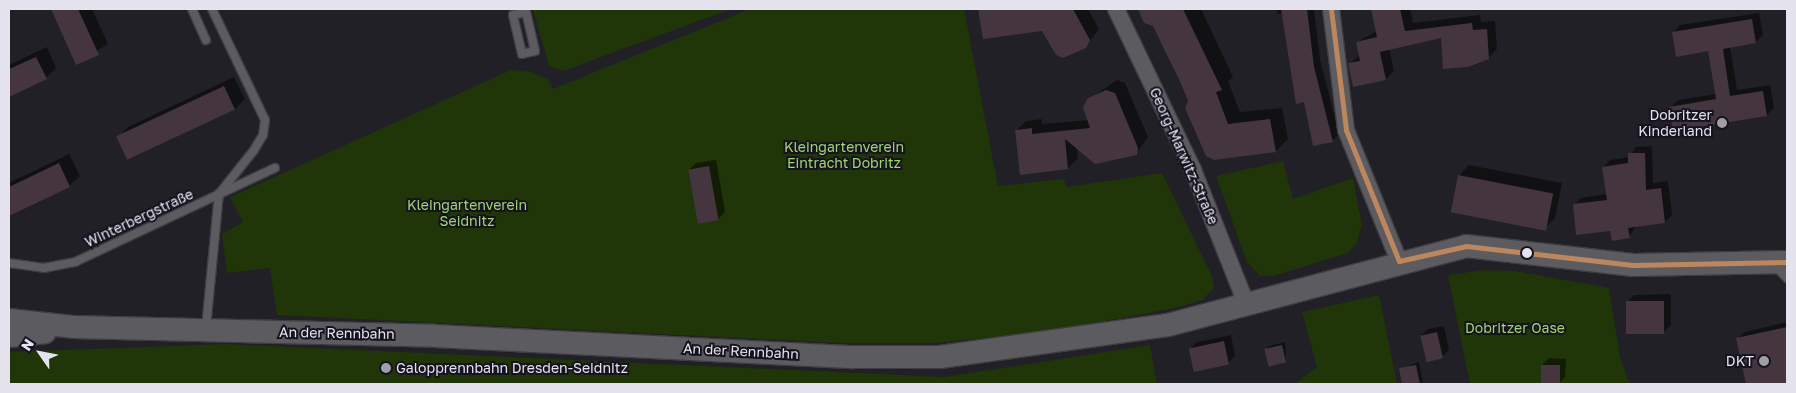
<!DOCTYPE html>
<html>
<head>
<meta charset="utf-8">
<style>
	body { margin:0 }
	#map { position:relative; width:1796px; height:393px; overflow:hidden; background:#212026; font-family:"Golos Text",sans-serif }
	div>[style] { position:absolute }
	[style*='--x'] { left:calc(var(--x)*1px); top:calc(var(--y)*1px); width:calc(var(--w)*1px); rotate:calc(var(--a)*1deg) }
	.green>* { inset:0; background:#203508 }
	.shadow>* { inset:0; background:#0007 }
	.building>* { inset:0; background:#44353f; transform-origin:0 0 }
	.roads { filter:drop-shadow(1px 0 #3f3d43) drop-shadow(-1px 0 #3f3d43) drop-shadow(0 1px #3f3d43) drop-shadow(0 -1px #3f3d43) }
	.lane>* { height:8px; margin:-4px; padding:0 4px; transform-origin:4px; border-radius:4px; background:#5c5b60 }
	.street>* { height:16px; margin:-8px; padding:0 8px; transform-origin:8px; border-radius:8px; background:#5c5b60 }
	.secondary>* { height:22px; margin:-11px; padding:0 11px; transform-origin:11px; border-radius:11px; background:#5c5b60 }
	.bus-1>* { height:5px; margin:-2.5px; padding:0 2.5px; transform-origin:2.5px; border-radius:2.5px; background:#bc875e }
	.dots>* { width:14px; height:14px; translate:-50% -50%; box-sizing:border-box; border:2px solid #161320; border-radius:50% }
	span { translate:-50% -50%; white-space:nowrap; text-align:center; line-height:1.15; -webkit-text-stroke:4px #161320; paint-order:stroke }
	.poi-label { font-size:14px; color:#e5e3ed }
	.right { translate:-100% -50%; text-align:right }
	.left { translate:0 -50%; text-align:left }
	.park-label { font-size:14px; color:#9fd76c }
	.street-label { font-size:14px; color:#e5e3ed }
	.frame { position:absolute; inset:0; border:10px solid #e5e3ed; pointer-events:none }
	.north { position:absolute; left:15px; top:328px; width:50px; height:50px; -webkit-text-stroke:4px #161320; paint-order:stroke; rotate:303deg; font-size:14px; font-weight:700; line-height:20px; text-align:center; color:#e5e3ed }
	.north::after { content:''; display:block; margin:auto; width:18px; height:22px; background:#e5e3ed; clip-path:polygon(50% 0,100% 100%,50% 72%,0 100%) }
</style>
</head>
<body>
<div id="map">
	<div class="green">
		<div style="clip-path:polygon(533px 9px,731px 9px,563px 71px,549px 66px)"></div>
		<div style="clip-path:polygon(750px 9px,964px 9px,998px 186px,1064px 179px,1066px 187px,1162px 173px,1211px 274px,1214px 288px,1202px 300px,1176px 308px,1040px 333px,934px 343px,841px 343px,277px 315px,270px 268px,227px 273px,222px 234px,243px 222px,230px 197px,511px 70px,532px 72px,549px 80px,553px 89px)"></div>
		<div style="clip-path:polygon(1283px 161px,1293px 199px,1353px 178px,1362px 225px,1356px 244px,1348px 253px,1273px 276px,1260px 276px,1247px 262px,1216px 176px)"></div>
		<div style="clip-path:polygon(1485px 270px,1516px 271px,1609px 288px,1620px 358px,1630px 384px,1470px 384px,1448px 275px)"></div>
		<div style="clip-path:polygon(1379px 295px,1397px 384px,1295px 384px,1317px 367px,1302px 312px)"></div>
		<div style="clip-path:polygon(226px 344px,945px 377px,1150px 345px,1157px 384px,9px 384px,9px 352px)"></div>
	</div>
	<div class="shadow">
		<div style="clip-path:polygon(52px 9px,92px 9px,108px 44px,77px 63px)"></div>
		<div style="clip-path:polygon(980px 9px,1088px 9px,1099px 29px,1085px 47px,1043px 30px,984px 38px)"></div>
		<div style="clip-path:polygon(1139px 9px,1201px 9px,1233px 77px,1228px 81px,1240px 112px,1282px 108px,1288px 139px,1276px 151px,1214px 159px,1154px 25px,1145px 22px)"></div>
		<div style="clip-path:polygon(1277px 9px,1314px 9px,1320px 59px,1339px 134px,1332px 141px,1305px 101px,1283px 13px,1277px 14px)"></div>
		<div style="clip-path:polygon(1372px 9px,1410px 9px,1413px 23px,1480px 15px,1481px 22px,1495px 21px,1497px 49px,1488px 58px,1442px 37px,1389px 48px,1394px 71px,1386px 79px,1350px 63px,1360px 55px,1357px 42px,1377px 31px)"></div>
		<div style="clip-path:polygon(1759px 13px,1763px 35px,1756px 42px,1730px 46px,1737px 90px,1770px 85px,1774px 108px,1767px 115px,1674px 130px,1670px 108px,1678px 100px,1716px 94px,1710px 50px,1673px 33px,1680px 25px)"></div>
		<div style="clip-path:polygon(47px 47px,56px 68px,46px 78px,9px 96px,9px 65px)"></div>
		<div style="clip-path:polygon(234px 77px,245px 99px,235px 109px,128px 159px,118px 138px,128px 127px)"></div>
		<div style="clip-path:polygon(1117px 80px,1125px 83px,1148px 137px,1136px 154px,1077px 147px,1078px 158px,1068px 168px,1016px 131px,1026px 121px,1042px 119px,1042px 124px,1088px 120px,1089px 99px)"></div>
		<div style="clip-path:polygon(1652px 146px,1653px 183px,1668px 181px,1672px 215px,1665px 222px,1636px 226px,1629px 237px,1574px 205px,1581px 198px,1607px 194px,1603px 167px,1610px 160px,1629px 157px,1636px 147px)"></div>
		<div style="clip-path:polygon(69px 154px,80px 176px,69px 186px,9px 215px,9px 183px)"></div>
		<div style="clip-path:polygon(716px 160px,725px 212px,718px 219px,689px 170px,696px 163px)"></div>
		<div style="clip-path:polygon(1469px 165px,1562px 183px,1555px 218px,1545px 228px,1459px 176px)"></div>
		<div style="clip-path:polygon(1671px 294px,1671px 325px,1664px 332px,1627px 302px,1634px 295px)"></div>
		<div style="clip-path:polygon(1787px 322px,1787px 384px,1747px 384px,1737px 339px,1745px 332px)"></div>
		<div style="clip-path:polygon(1444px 326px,1449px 350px,1442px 357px,1421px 336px,1428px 329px)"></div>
		<div style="clip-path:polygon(1231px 335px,1235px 356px,1228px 363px,1190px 349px,1197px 342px)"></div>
		<div style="clip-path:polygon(1285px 342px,1286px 362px,1266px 349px,1269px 346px)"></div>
		<div style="clip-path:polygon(1549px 358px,1566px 359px,1565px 377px,1558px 384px,1542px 383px,1542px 365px)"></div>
		<div style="clip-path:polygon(1419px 362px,1423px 384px,1403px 384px,1400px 369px)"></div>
	</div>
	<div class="building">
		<div style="clip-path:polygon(51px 9px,78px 9px,99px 55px,76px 65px)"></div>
		<div style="clip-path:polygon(978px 9px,1073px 9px,1090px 40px,1086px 48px,1063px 58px,1056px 55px,1042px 31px,983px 39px)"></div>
		<div style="clip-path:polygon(1138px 9px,1183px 9px,1222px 90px,1216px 92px,1228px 124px,1270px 119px,1276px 152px,1214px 160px,1206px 156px,1185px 108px,1188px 101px,1180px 82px,1153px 26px,1144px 23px)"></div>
		<div style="clip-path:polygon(1281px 9px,1307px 9px,1314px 67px,1333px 142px,1313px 146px,1304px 102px,1296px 104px)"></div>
		<div style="clip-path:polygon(1371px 9px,1400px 9px,1405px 31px,1472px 23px,1473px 30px,1487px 29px,1489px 59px,1468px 67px,1443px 69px,1441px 38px,1380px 52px,1386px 80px,1353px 87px,1348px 63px,1360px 61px,1356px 42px,1377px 37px)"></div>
		<div style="clip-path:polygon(1752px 19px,1756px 43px,1723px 49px,1730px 96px,1763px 91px,1767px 116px,1673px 131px,1669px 107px,1716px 99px,1708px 51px,1676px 57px,1672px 32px)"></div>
		<div style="clip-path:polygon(36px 57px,47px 79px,9px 97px,9px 69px)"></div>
		<div style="left:224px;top:86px;width:26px;height:119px;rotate:65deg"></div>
		<div style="clip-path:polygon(1106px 90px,1115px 93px,1138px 148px,1137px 155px,1095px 164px,1065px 139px,1068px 169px,1020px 175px,1015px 130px,1032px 128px,1032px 134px,1090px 128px,1083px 107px,1088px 98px)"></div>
		<div style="clip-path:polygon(1628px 153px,1645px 153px,1646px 190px,1661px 188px,1665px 223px,1628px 228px,1630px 238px,1612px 241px,1610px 231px,1576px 235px,1573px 204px,1607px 200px,1602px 167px,1628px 163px)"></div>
		<div style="clip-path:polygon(59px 163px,70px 187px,9px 216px,9px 187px)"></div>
		<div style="left:709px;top:166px;width:55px;height:21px;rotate:80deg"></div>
		<div style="left:1458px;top:175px;width:97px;height:38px;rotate:11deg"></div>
		<div style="left:1626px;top:301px;width:38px;height:33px"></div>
		<div style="clip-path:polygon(1787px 327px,1787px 384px,1746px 384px,1736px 338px)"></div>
		<div style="left:1437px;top:332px;width:27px;height:17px;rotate:77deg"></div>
		<div style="left:1224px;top:341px;width:24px;height:36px;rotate:78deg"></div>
		<div style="left:1282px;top:345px;width:18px;height:18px;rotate:77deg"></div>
		<div style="clip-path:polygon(1416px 365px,1420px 384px,1402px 384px,1399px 368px)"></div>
		<div style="left:1541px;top:365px;width:19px;height:19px"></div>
	</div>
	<div class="roads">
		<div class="lane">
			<div style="--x:192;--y:9;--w:34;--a:66"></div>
			<div style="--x:526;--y:12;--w:40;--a:77"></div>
			<div style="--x:535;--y:51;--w:13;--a:167"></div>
			<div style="--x:522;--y:54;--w:40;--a:-103"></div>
			<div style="--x:513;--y:15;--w:13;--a:-13"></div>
			<div style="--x:9;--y:263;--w:35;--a:8"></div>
			<div style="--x:44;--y:268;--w:32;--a:-11"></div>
			<div style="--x:75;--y:262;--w:221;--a:-25.2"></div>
			<div style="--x:1776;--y:267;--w:16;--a:45"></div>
			<div style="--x:206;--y:328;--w:135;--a:-84.5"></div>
			<div style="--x:219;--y:194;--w:56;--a:-51.5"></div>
			<div style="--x:254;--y:150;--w:17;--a:-59"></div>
			<div style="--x:263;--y:135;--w:15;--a:-82"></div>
			<div style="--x:265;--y:120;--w:123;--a:-115.5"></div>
		</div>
		<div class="street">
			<div style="--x:1116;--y:9;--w:178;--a:64.4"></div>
			<div style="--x:1193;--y:170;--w:146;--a:68.3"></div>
			<div style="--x:1331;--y:9;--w:122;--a:82.9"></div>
			<div style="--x:1346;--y:130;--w:141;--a:68"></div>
		</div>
		<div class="secondary">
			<div style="--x:9;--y:320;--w:64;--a:6.2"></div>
			<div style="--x:73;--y:327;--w:362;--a:1.4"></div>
			<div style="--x:435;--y:336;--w:419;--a:2.9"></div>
			<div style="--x:853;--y:357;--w:87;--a:0"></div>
			<div style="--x:940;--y:357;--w:230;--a:-8"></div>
			<div style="--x:1168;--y:325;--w:308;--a:-14.8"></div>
			<div style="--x:1466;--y:246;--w:168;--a:6.5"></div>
			<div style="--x:1633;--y:265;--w:154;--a:-1.1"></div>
			<div style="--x:9;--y:336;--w:36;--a:-6"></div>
		</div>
	</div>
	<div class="bus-1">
		<div style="--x:1331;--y:9;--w:122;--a:82.9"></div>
		<div style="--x:1346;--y:130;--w:141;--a:68"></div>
		<div style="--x:1399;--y:261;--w:69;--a:-12.6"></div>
		<div style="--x:1466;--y:246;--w:168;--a:6.5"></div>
		<div style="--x:1633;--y:265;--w:154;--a:-1.1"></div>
	</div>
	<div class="dots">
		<div style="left:1722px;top:123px;background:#a09fa7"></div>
		<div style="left:1527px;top:253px;background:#e5e3ed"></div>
		<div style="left:1764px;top:361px;background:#a09fa7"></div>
		<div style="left:386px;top:368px;background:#a09fa7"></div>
	</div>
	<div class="poi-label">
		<span class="right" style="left:1712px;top:123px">Dobritzer<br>Kinderland</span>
		<span class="right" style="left:1754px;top:361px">DKT</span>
		<span class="left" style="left:396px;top:368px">Galopprennbahn Dresden-Seidnitz</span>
	</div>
	<div class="park-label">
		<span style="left:844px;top:155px">Kleingartenverein<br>Eintracht Dobritz</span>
		<span style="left:467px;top:213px">Kleingartenverein<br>Seidnitz</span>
		<span style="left:1515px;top:328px">Dobritzer Oase</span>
	</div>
	<div class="street-label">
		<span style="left:1184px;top:156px;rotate:66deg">Georg-Marwitz-Straße</span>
		<span style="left:139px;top:218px;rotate:-25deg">Winterbergstraße</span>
		<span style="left:337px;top:333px;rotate:1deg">An der Rennbahn</span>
		<span style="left:741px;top:351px;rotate:3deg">An der Rennbahn</span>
	</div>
	<div class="frame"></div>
	<div class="north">N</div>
</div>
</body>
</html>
